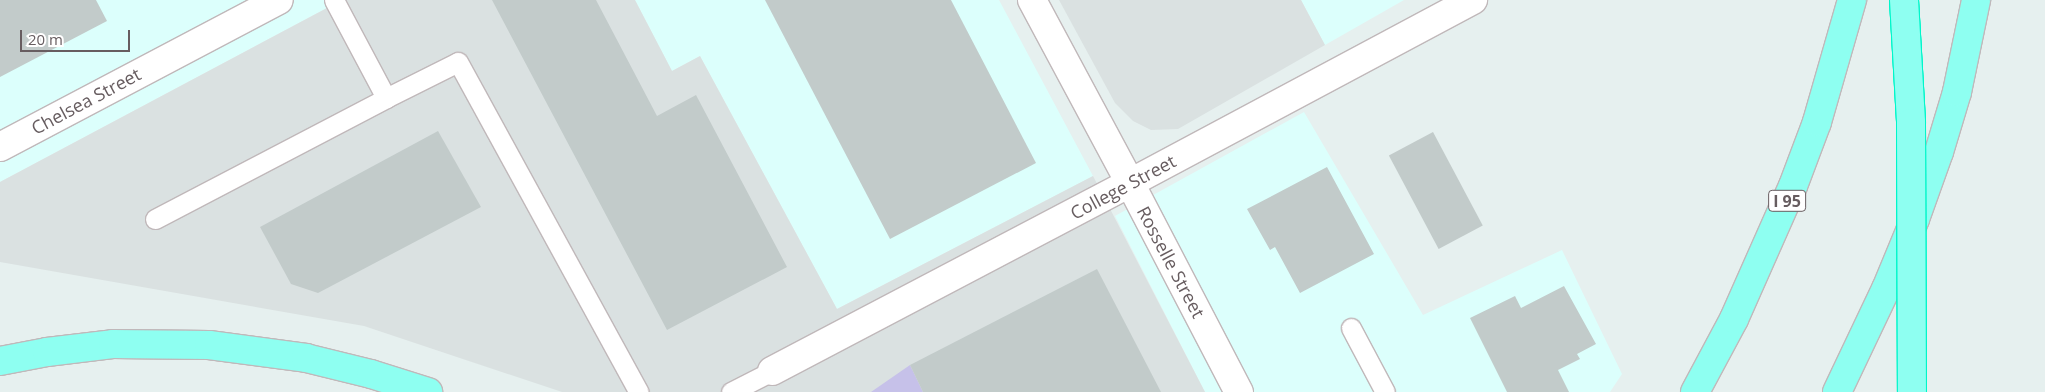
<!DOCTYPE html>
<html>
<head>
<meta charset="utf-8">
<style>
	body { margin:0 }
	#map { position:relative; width:2045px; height:392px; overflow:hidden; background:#e6f0ef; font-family:"Open Sans",sans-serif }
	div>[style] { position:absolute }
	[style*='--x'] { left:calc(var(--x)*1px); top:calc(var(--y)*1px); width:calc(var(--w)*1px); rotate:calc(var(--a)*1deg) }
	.commercial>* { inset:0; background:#dcfffc }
	.industrial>* { inset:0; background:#dae1e1 }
	.green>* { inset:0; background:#c6c1e9 }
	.building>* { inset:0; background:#c2cbca; transform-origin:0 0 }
	.roads { filter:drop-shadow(1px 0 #c0b8ba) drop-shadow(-1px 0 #c0b8ba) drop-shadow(0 1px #c0b8ba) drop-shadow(0 -1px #c0b8ba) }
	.service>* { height:19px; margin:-9.5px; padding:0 9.5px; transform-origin:9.5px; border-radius:9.5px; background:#fff }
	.minor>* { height:28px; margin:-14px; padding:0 14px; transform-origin:14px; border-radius:14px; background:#fff }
	.secondary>* { height:28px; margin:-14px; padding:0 14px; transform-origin:14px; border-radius:14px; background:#fff }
	.motorway>* { height:28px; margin:-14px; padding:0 14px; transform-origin:14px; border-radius:14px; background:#8efff1 }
	.bridges { filter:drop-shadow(1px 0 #00f6ca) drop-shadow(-1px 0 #00f6ca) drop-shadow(0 1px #00f6ca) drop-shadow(0 -1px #00f6ca) }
	.motorway-bridge>* { height:28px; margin:-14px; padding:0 14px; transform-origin:14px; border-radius:14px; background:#8efff1 }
	span { translate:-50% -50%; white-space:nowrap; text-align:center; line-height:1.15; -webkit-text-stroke:4.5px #fff; paint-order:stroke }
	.shield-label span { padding:1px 4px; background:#fff; border:1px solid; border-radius:4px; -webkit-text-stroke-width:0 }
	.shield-label { font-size:16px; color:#675d60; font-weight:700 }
	.street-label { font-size:18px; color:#675d60 }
	.scale { position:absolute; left:20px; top:30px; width:110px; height:22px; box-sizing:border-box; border:2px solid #675d60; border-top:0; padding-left:6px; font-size:15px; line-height:18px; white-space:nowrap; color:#675d60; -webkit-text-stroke:4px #fff; paint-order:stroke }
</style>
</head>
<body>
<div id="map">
	<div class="commercial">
		<div style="clip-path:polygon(0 0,342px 0,0 182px)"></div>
		<div style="clip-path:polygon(635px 0,999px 0,1093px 176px,837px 309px,700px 56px,672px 71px)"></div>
		<div style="clip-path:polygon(1301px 0,1404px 0,1325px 45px)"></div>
		<div style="clip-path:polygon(1304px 112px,1423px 315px,1562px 250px,1622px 374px,1610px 392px,1205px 392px,1115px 216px)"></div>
	</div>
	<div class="industrial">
		<div style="clip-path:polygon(342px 0,635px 0,672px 71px,700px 56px,837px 309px,1093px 176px,1205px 392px,562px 392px,364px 326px,0 262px,0 182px)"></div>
		<div style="clip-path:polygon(1059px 0,1301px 0,1325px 45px,1178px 129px,1151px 130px,1133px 121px,1115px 103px)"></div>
	</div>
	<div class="green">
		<div style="clip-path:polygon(910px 365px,923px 392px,871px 392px)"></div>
	</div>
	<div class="building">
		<div style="clip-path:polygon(0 0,96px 0,107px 21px,0 77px)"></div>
		<div style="clip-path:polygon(492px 0,596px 0,657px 116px,696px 95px,787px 267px,667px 330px)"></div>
		<div style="clip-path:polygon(765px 0,951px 0,1036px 163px,890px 239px)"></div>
		<div style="clip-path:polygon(438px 131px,481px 207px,318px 293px,291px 284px,260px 227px)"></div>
		<div style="left:1433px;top:132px;width:106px;height:50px;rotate:62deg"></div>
		<div style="clip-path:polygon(1327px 167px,1374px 254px,1300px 293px,1275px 247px,1270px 250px,1247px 209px)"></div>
		<div style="clip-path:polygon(1097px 269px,1161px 392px,923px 392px,910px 365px)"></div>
		<div style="clip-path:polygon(1564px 286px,1596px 344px,1577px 354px,1580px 359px,1558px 370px,1569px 392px,1507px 392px,1470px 318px,1515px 296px,1521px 308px)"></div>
	</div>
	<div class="roads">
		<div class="service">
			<div style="--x:334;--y:0;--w:111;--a:62"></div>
			<div style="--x:386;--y:98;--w:80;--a:-26.6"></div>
			<div style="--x:458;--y:62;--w:376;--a:61.3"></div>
			<div style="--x:155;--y:219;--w:261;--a:-27.6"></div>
			<div style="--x:1351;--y:328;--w:72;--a:62"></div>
			<div style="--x:731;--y:392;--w:46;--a:-27.1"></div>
		</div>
		<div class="minor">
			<div style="--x:0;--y:147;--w:315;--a:-27.8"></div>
			<div style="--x:772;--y:371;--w:404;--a:-27.7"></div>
			<div style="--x:1130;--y:183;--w:236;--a:62.5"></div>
		</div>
		<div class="secondary">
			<div style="--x:1032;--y:0;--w:208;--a:61.8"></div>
			<div style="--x:1130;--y:183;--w:389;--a:-28.1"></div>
		</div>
		<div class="motorway">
			<div style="--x:0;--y:361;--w:48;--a:-10.8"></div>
			<div style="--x:47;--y:352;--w:66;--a:-6.9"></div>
			<div style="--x:113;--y:344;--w:96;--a:0.6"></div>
			<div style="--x:209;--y:345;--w:98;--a:7.6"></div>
			<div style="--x:306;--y:358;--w:67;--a:13.8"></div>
			<div style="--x:371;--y:374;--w:60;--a:17.5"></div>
			<div style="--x:1695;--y:392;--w:83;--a:-61.9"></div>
			<div style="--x:1734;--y:319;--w:145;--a:-66.1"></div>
			<div style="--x:1793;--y:186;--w:68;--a:-69.4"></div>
			<div style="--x:1817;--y:122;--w:127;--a:-74"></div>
			<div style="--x:1837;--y:392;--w:114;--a:-64.6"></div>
			<div style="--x:1886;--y:289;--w:76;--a:-67.5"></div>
			<div style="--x:1915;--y:219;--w:71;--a:-70.3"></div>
			<div style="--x:1939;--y:152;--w:63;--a:-73.3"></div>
			<div style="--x:1957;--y:92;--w:94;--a:-78.3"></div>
		</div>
	</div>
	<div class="bridges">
		<div class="motorway-bridge">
			<div style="--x:1904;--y:0;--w:123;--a:86.7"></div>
			<div style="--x:1911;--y:123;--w:269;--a:89.8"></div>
		</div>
	</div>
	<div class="shield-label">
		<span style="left:1787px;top:201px">I 95</span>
	</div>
	<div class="street-label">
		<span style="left:86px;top:101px;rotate:-28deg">Chelsea Street</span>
		<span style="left:1123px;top:187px;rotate:-28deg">College Street</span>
		<span style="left:1171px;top:262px;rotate:62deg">Rosselle Street</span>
	</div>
	<div class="scale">20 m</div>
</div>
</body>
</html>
